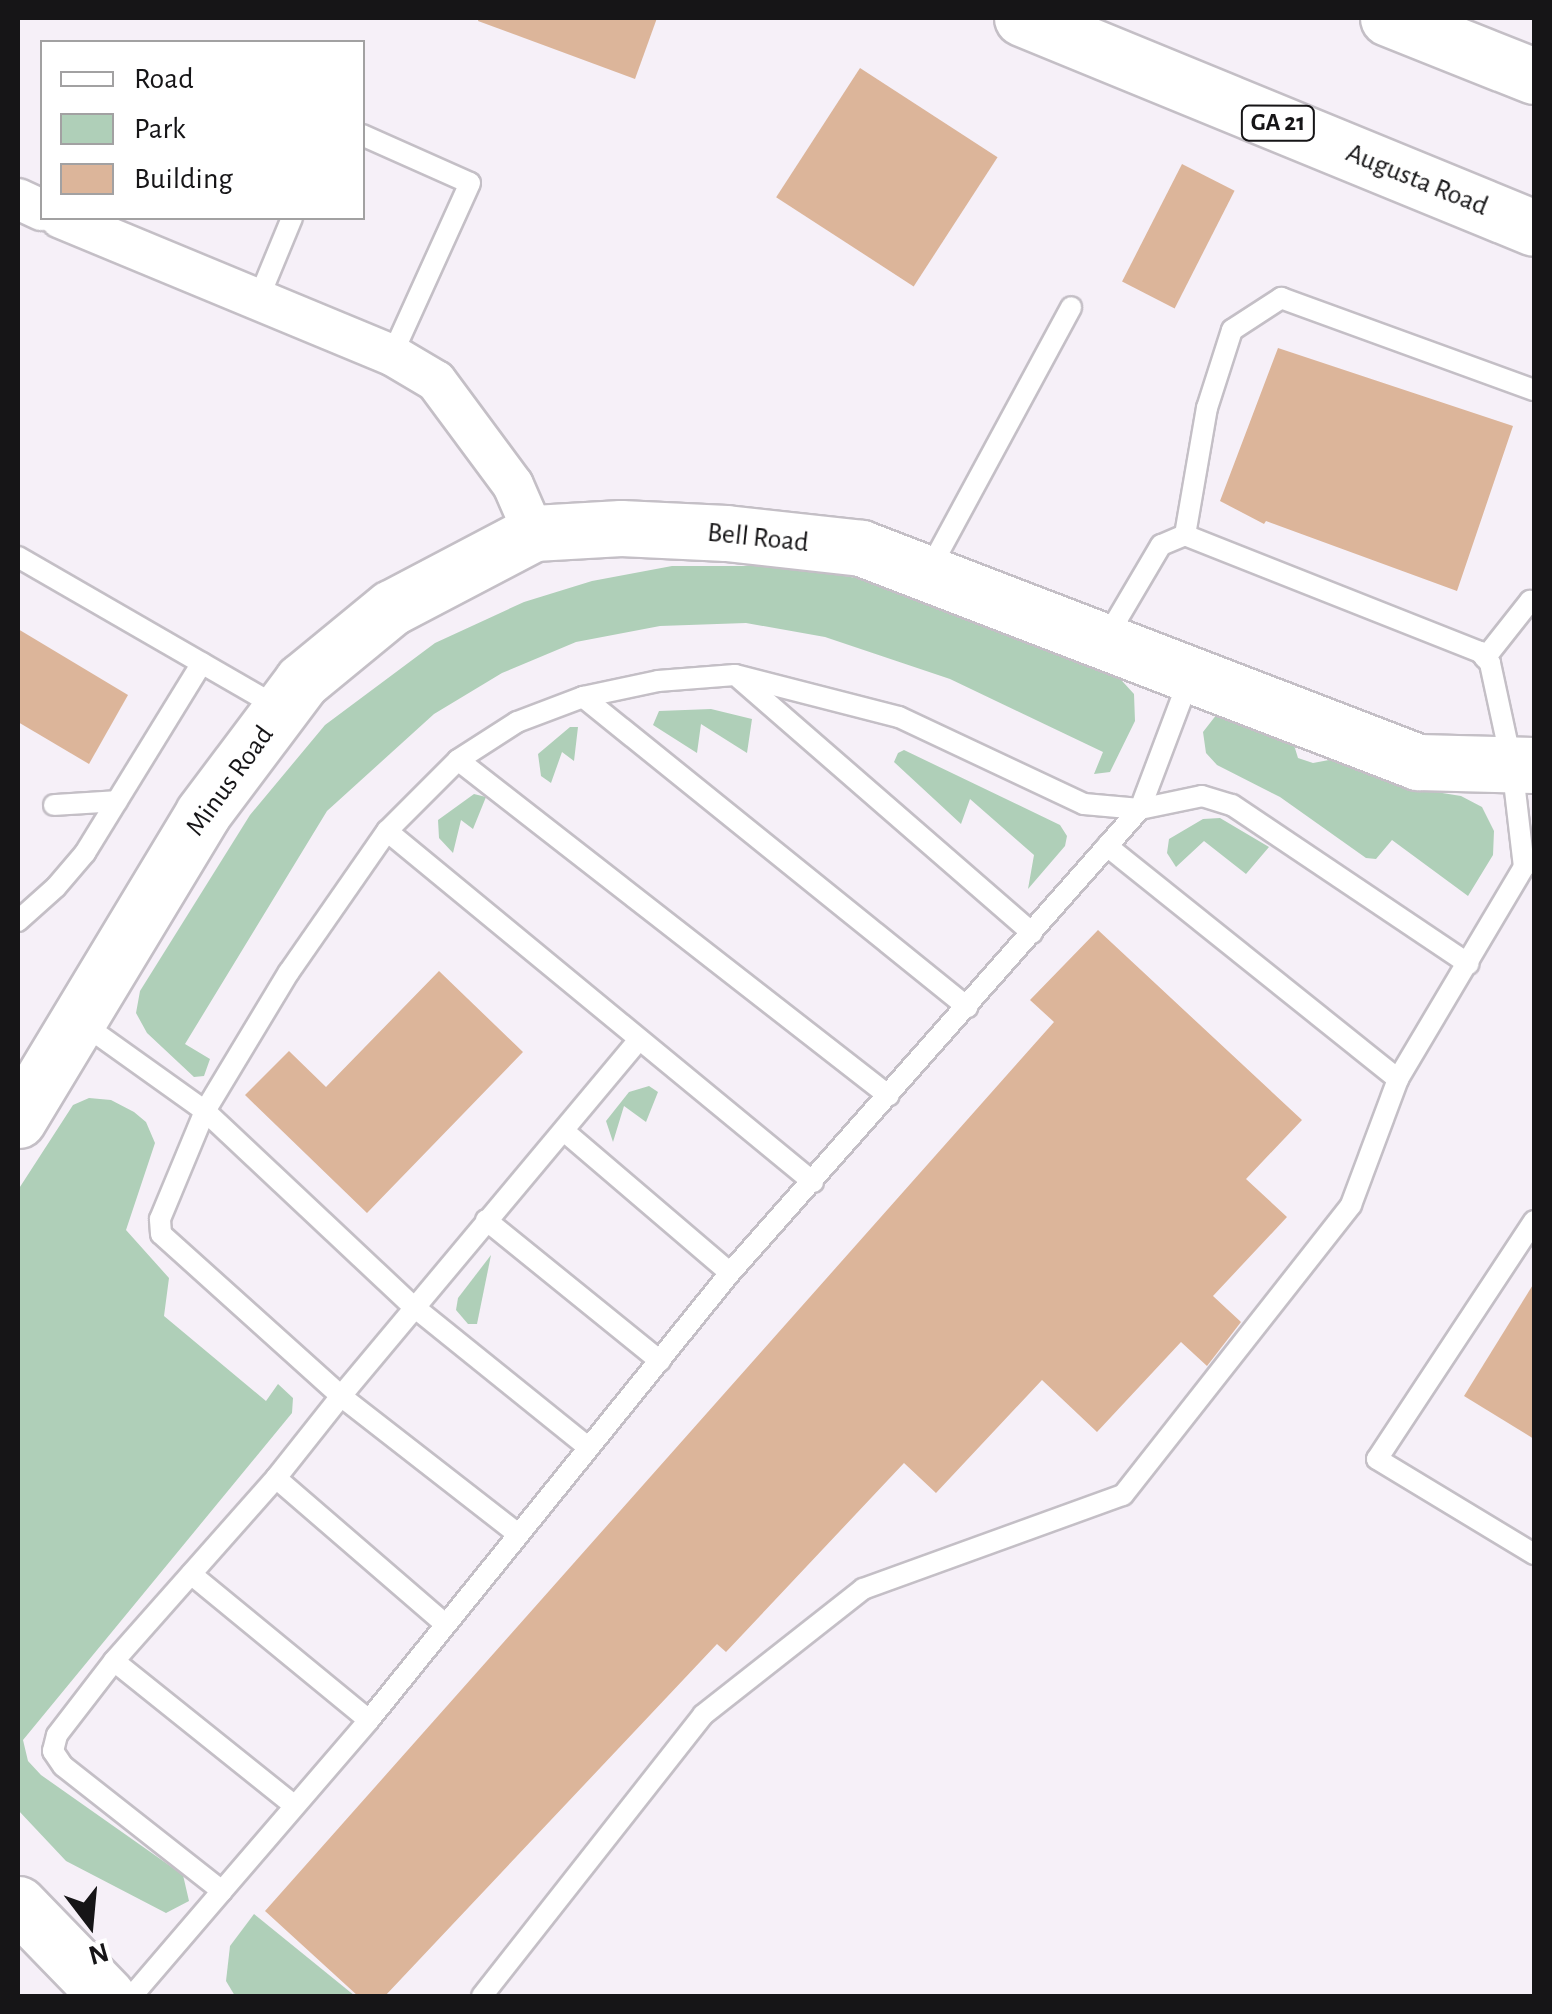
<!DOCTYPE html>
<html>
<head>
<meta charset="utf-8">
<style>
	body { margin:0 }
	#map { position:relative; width:1552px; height:2014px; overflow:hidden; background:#f6f0f8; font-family:"Alegreya Sans",sans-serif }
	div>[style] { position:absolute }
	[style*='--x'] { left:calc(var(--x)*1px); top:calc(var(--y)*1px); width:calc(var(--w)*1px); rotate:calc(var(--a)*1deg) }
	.green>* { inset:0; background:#afcfb8 }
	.building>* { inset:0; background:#dcb59a; transform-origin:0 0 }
	.roads { filter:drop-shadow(2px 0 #c4bfc6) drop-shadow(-2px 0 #c4bfc6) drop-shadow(0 2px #c4bfc6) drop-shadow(0 -2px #c4bfc6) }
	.lane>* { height:20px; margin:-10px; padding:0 10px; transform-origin:10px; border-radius:10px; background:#fff }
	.street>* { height:40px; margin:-20px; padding:0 20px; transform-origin:20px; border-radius:20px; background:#fff }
	.secondary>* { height:55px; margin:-27.5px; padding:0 27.5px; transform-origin:27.5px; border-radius:27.5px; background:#fff }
	.primary>* { height:55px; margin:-27.5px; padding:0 27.5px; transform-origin:27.5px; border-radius:27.5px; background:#fff }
	.highway>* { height:55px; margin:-27.5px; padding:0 27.5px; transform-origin:27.5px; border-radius:27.5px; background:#fff }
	span { translate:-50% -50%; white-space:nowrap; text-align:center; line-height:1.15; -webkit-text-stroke:10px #fff; paint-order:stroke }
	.shield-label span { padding:2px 8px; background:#fff; border:2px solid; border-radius:8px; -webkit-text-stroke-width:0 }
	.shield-label { font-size:25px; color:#161517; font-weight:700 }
	.street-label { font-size:28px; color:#161517 }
	.frame { position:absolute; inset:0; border:20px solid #161517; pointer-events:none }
	.legend { position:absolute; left:40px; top:40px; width:325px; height:180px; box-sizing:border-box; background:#fff; border:2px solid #a2a1a2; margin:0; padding:12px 18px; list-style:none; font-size:30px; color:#161517 }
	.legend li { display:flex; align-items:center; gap:20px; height:50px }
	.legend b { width:50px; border:2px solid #a2a1a2 }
	.north { position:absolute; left:40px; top:1874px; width:100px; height:100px; -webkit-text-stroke:8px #fff; paint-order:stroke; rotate:164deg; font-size:28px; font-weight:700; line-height:40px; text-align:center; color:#161517 }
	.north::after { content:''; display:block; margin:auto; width:35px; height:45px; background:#161517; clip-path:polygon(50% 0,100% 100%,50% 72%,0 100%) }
</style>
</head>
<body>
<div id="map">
	<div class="green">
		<div style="clip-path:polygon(672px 566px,787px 566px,862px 579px,1113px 671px,1134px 694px,1135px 721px,1110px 772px,1094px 774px,1103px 752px,950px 679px,825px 637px,746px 623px,660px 626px,576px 642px,502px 673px,434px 714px,327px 811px,185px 1044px,210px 1059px,204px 1076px,194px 1077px,147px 1033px,136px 1013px,140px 991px,250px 815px,325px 725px,435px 643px,524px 602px,592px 581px)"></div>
		<div style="clip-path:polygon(711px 709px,752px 719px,747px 753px,701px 724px,697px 753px,653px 725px,659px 711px)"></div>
		<div style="clip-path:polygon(1217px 714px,1294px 745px,1298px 758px,1313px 763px,1329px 760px,1405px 787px,1461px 796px,1482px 807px,1494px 831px,1493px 855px,1468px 896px,1392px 840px,1376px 859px,1366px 858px,1280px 797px,1217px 765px,1206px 753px,1203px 732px)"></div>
		<div style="clip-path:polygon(570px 727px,578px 727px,574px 761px,562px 752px,551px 783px,541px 776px,538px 754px)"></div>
		<div style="clip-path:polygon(904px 750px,1060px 825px,1067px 836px,1065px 846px,1028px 889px,1034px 855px,970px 799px,961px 824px,894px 762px,898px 753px)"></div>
		<div style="clip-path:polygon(474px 794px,486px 797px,473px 829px,461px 820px,453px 853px,439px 838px,438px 820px)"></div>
		<div style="clip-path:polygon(1220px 818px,1269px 847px,1246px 874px,1204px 841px,1176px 867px,1167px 853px,1169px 839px,1203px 819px)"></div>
		<div style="clip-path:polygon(649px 1086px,658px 1092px,646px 1122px,624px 1106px,613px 1142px,606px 1121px,629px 1092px)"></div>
		<div style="clip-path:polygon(89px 1098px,111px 1100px,134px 1112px,146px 1122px,155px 1143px,126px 1230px,169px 1278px,164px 1316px,266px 1401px,278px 1384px,293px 1398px,292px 1413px,23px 1740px,28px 1761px,41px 1775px,183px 1875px,189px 1901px,166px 1913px,66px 1861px,18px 1810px,18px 1190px,73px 1105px)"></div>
		<div style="clip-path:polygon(491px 1255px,477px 1324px,468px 1324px,456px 1310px,458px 1298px)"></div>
		<div style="clip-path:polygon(254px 1914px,355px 1996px,235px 1996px,226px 1981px,230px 1946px)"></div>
	</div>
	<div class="building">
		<div style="clip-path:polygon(479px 18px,657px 18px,635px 79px,478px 21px)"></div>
		<div style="left:860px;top:68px;width:164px;height:154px;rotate:33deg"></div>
		<div style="left:1182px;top:164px;width:59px;height:132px;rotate:27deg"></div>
		<div style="clip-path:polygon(1278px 348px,1513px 426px,1457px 591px,1266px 521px,1264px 524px,1220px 501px)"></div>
		<div style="clip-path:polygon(18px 629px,128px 695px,89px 764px,18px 722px)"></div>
		<div style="clip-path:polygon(1098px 930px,1302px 1120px,1246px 1179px,1287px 1217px,1213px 1296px,1241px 1322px,1207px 1366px,1181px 1342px,1097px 1432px,1042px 1380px,936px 1493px,904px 1463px,726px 1652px,717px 1644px,385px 1996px,358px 1996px,265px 1911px,1054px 1022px,1030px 1000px)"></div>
		<div style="clip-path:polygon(439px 971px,523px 1052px,367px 1213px,245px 1095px,289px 1051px,326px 1087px)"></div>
		<div style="clip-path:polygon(1534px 1283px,1534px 1439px,1464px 1396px)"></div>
	</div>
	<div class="roads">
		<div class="lane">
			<div style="--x:362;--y:135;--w:118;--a:24"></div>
			<div style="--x:470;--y:183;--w:189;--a:114.4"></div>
			<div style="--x:258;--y:300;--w:89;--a:-67.5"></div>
			<div style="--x:1185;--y:535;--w:129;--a:-80.2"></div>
			<div style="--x:1207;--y:408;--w:82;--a:-72.2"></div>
			<div style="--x:1232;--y:330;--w:59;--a:-33.1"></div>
			<div style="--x:1281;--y:298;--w:269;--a:20"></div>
			<div style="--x:18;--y:557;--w:302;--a:30"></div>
			<div style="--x:928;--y:572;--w:301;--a:-61.6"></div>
			<div style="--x:1485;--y:658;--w:73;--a:-51.7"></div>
			<div style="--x:1530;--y:601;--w:4;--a:27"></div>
			<div style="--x:740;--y:679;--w:387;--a:41"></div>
			<div style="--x:583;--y:697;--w:494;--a:38.9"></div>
			<div style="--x:458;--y:760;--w:546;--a:37.94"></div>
			<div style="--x:54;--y:805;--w:63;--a:-3.6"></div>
			<div style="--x:387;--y:831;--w:552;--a:39.49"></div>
			<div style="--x:1107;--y:846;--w:373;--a:38.7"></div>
			<div style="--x:18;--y:921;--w:51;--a:-41.8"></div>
			<div style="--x:56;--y:887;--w:45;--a:-49.5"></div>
			<div style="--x:85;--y:853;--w:223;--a:-58.4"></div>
			<div style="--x:79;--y:1021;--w:155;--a:35.5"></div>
			<div style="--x:205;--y:1111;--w:285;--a:43.2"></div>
			<div style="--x:413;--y:1306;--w:225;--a:38.9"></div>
			<div style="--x:564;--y:1131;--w:218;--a:40.5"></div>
			<div style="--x:486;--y:1220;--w:224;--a:39"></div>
			<div style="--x:1534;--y:1221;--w:285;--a:123.4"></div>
			<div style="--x:1377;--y:1459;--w:184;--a:31.2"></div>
			<div style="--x:276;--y:1478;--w:223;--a:40.8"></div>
			<div style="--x:518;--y:1534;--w:224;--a:-142.1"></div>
			<div style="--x:341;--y:1396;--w:464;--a:-50.1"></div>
			<div style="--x:191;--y:1574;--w:230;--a:39.4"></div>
			<div style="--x:114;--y:1661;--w:231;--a:38.7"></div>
			<div style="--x:222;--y:1891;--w:225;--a:-49.3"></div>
			<div style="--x:369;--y:1720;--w:575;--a:-51.08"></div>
			<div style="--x:730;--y:1273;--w:619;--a:-48.54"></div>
			<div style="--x:1140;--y:809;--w:63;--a:-11.8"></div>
			<div style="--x:1202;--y:796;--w:31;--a:17"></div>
			<div style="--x:1232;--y:805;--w:285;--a:33.9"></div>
			<div style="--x:132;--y:1996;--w:138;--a:-49.4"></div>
			<div style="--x:222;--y:1891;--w:202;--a:-141.8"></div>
			<div style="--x:63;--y:1766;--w:18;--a:-124"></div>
			<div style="--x:53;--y:1751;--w:16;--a:-76"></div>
			<div style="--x:57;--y:1735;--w:93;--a:-52.4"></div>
			<div style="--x:114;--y:1661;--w:244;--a:-48.5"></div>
			<div style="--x:276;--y:1478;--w:105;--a:-51.6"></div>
			<div style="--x:341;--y:1396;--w:242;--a:-138"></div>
			<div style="--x:161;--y:1234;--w:15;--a:-94"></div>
			<div style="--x:160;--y:1219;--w:117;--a:-67.4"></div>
			<div style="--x:205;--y:1111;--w:162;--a:-58.9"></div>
			<div style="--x:289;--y:972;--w:172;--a:-55.2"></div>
			<div style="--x:387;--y:831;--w:100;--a:-45"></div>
			<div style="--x:458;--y:760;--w:70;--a:-32.8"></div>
			<div style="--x:517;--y:722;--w:71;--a:-20.7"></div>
			<div style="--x:583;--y:697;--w:77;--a:-12"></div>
			<div style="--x:658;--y:681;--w:77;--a:-4.5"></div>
			<div style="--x:735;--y:675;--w:169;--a:14.4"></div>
			<div style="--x:899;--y:717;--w:204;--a:25.2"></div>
			<div style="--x:1084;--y:804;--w:56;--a:5.1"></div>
			<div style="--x:1140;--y:809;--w:141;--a:-69.3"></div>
			<div style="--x:482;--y:1996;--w:357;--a:-51.8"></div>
			<div style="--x:703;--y:1715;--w:204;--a:-38.2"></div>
			<div style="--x:863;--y:1589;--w:276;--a:-19.9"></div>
			<div style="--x:1123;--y:1495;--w:369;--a:-51.8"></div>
			<div style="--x:1351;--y:1205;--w:134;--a:-69.5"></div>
			<div style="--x:1398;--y:1079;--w:247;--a:-59.3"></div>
			<div style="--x:1524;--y:867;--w:103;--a:-96.7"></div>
			<div style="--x:1512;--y:765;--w:104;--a:-102.2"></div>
			<div style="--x:1490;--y:663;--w:15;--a:-132"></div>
			<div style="--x:1480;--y:652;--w:317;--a:-158.4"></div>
			<div style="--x:1185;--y:535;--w:26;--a:157"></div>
			<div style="--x:1161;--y:545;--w:110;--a:120.5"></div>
		</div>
		<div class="street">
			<div style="--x:18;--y:199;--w:26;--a:25"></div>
			<div style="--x:61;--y:218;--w:358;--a:22.5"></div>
			<div style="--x:392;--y:355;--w:51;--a:30.6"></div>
			<div style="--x:436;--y:381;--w:129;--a:53.5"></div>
			<div style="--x:513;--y:485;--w:52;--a:66.4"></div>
		</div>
		<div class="secondary">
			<div style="--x:18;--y:1120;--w:358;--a:-58.9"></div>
			<div style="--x:203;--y:813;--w:165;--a:-53.1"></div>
			<div style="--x:302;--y:681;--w:115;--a:-39.4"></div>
			<div style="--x:391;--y:608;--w:161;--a:-27.7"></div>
			<div style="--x:534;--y:533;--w:87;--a:-3.3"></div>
			<div style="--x:621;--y:528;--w:105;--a:2.7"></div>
			<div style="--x:726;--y:533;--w:136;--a:6.3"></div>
			<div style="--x:861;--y:548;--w:597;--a:21.02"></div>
			<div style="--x:1418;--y:762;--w:116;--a:1.5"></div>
		</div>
		<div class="primary">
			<div style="--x:18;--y:1904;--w:128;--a:45.9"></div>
		</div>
		<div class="highway">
			<div style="--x:1022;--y:18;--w:553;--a:22.3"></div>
			<div style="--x:1388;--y:18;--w:157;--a:21.7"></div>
		</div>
	</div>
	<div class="shield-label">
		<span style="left:1278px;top:123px">GA 21</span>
	</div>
	<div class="street-label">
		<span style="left:1417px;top:180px;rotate:22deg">Augusta Road</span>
		<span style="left:758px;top:538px;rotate:6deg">Bell Road</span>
		<span style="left:230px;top:781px;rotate:-54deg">Minus Road</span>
	</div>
	<div class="frame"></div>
	<ul class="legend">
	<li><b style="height:12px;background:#fff"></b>Road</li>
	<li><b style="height:28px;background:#afcfb8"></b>Park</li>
	<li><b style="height:28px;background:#dcb59a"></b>Building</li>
	</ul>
	<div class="north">N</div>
</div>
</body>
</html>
